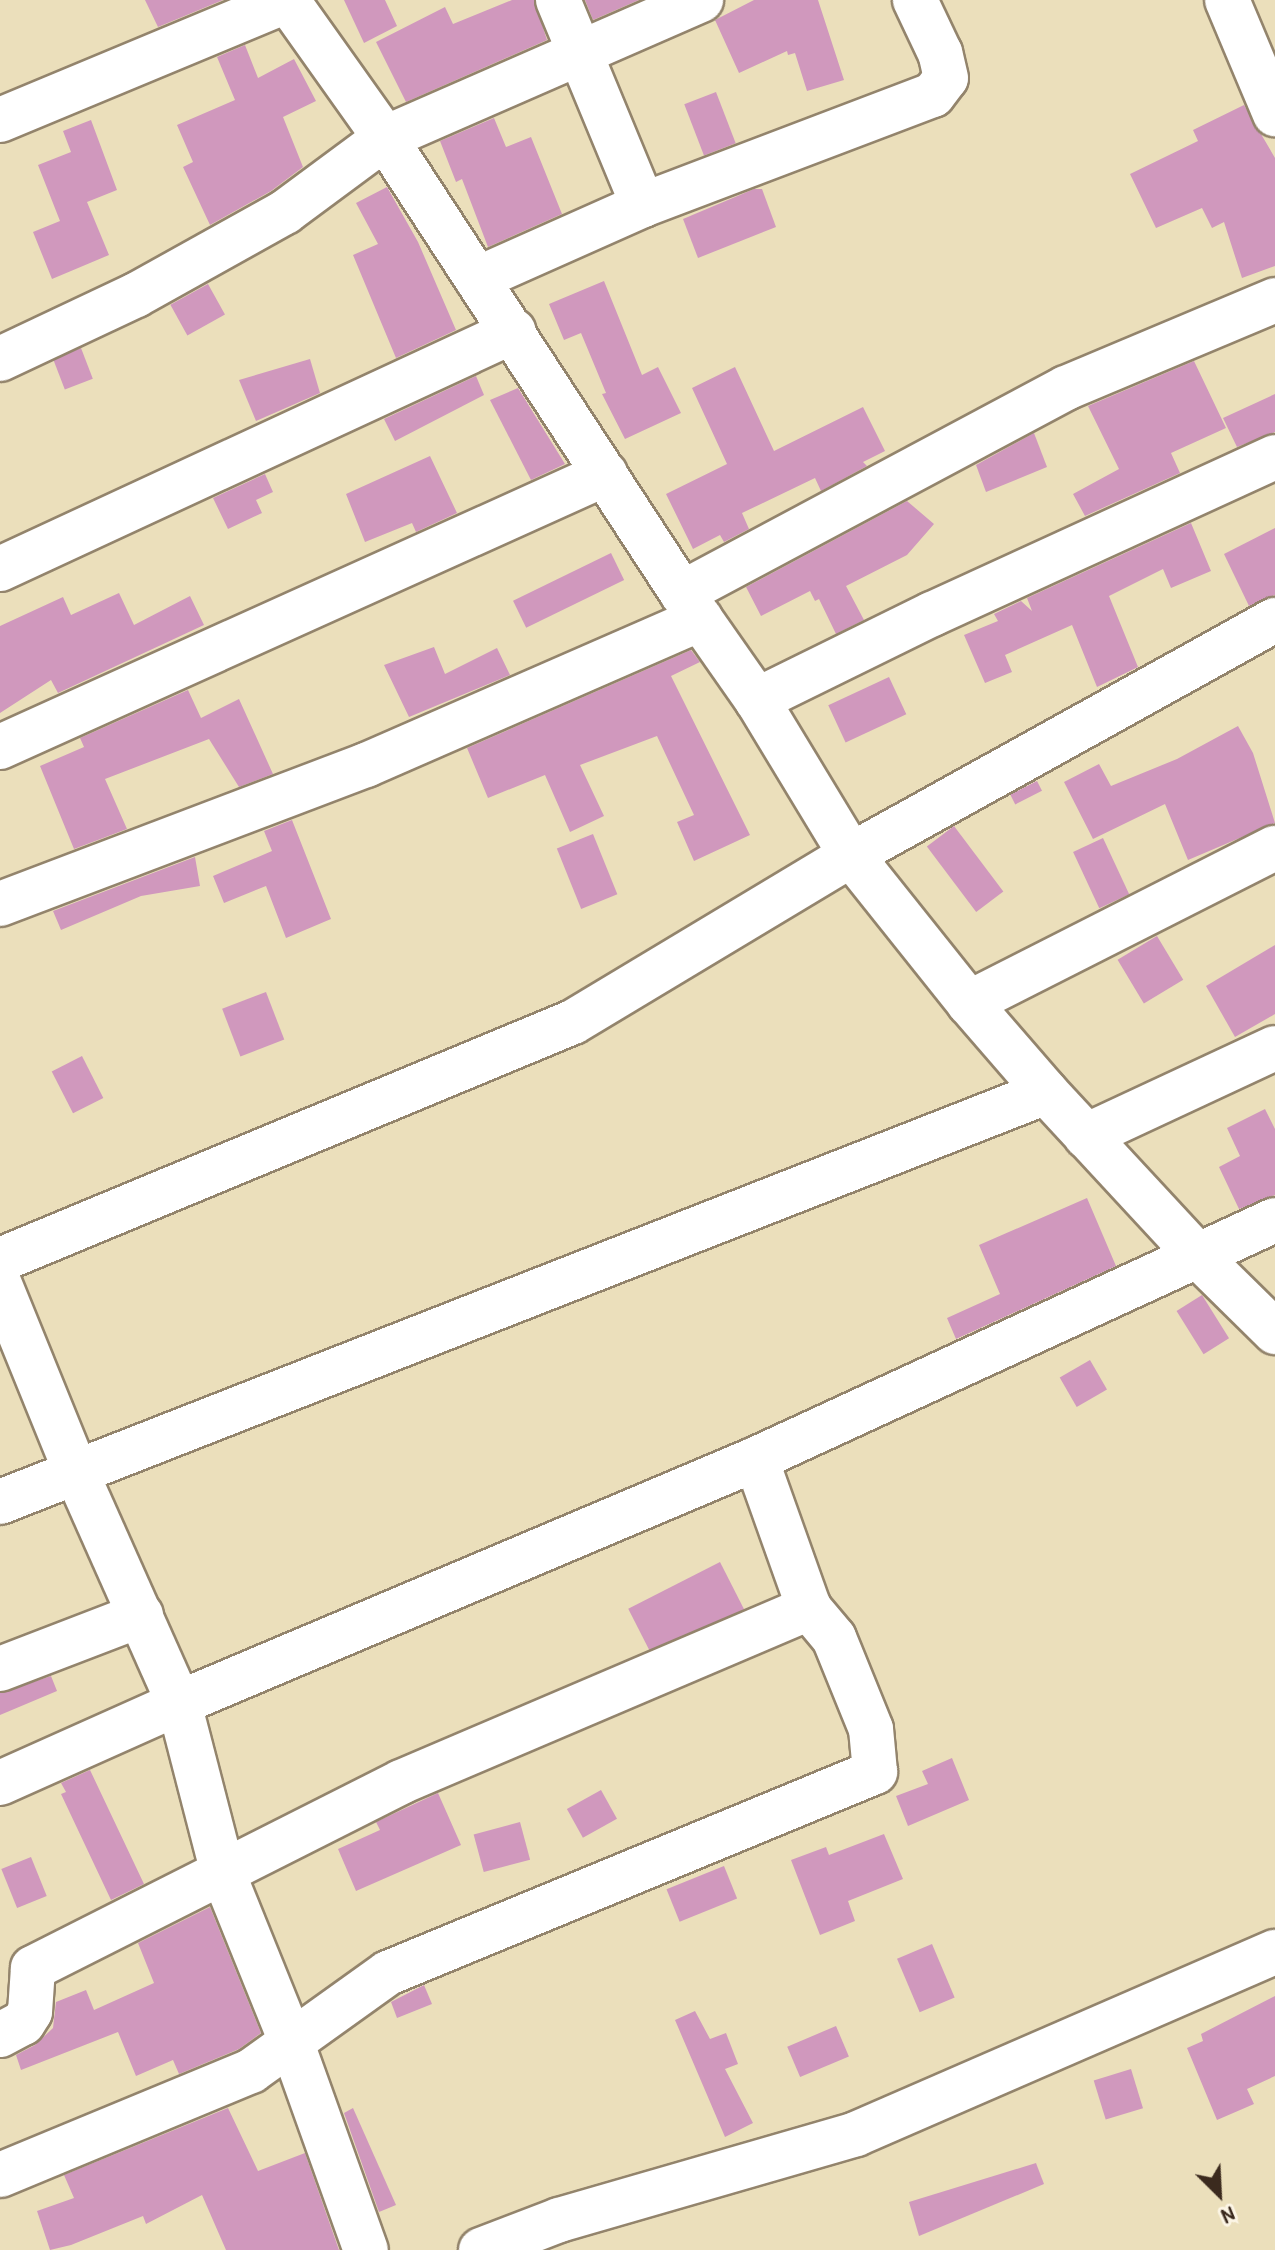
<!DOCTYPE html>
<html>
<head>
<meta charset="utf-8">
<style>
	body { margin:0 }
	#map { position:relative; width:1275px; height:2250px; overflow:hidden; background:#ebdfbb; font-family:"Patrick Hand",sans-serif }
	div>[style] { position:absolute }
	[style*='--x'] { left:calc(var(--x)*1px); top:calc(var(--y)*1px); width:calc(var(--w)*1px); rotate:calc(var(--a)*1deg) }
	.building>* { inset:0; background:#d098bd; transform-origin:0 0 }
	.roads { filter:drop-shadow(2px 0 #93846c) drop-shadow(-2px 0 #93846c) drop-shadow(0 2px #93846c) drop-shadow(0 -2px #93846c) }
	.minor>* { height:44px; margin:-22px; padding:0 22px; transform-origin:22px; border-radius:22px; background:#fff }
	span { translate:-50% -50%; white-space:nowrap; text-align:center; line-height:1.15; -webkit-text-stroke:6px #fcf5e5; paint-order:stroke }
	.north { position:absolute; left:1179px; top:2154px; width:80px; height:80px; -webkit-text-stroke:6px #fcf5e5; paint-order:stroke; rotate:156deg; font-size:22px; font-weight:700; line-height:32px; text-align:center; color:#3b2a1e }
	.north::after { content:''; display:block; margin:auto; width:28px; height:36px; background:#3b2a1e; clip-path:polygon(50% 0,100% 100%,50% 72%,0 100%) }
</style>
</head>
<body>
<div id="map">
	<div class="building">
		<div style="clip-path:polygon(145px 0,223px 0,158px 27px)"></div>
		<div style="clip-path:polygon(344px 0,385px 0,397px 26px,364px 43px)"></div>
		<div style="clip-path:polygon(512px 0,534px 0,547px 40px,406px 102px,376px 42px,445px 7px,453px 24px)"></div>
		<div style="clip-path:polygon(585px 0,639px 0,593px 20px)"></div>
		<div style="clip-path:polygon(754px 0,818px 0,844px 80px,807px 91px,795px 53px,788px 55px,787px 51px,739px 73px,715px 20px)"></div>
		<div style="clip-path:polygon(245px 45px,258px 78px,294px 59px,316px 101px,283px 117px,303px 167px,271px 191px,210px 225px,183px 167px,193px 162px,177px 125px,235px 100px,217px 57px)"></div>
		<div style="left:716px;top:92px;width:55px;height:34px;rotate:69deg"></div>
		<div style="clip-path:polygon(1244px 105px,1275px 158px,1275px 266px,1242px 278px,1224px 222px,1212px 228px,1202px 208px,1156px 228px,1130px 174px,1198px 141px,1193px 130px)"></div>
		<div style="clip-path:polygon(494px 118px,506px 147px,531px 137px,562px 214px,488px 247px,462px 179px,456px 182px,440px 141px)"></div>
		<div style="clip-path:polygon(91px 120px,117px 190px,87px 202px,109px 255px,52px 279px,33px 232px,60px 221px,38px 165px,71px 152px,63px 131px)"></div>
		<div style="clip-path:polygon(387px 187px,418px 242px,456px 330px,396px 358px,353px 255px,378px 244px,356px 203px)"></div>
		<div style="clip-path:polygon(754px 189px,762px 189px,776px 227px,698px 258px,683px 219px)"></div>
		<div style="clip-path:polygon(604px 281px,642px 375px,658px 367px,681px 413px,625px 439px,602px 394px,606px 393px,581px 333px,564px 340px,549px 304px)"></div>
		<div style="left:208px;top:284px;width:35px;height:43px;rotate:61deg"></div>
		<div style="left:81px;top:348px;width:33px;height:30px;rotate:69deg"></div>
		<div style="clip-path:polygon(310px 359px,320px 393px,256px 421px,239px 380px)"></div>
		<div style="clip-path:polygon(1194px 361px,1226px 428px,1171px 453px,1180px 473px,1085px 516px,1073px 494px,1119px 469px,1088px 406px)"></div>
		<div style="clip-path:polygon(735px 367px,774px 451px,863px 407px,885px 451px,863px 462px,867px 466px,821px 491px,815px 478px,742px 513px,749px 529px,724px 542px,720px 535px,693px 549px,666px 494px,727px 464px,692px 388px)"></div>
		<div style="clip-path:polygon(476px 376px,484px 395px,395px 441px,384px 419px)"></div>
		<div style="clip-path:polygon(518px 388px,565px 464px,531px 480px,490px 400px)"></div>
		<div style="clip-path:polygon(1275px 394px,1275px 432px,1237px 447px,1223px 418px)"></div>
		<div style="clip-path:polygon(1034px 433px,1047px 467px,986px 492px,976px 465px)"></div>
		<div style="clip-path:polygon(430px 456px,457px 513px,416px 532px,412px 523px,365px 542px,346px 494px)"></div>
		<div style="clip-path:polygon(265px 474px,273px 492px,256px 500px,262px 513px,228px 529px,213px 498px)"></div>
		<div style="clip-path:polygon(907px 501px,934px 524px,907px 555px,846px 586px,864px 620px,836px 634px,819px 599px,815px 601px,810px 591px,761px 616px,746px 587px)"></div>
		<div style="clip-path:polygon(1191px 523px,1211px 571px,1171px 588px,1163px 569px,1109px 596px,1138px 667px,1097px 687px,1072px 625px,1005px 655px,1012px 672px,985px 683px,964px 635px,998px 621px,994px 614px,1021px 601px,1032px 611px,1027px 598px)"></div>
		<div style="clip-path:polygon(1275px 528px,1275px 595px,1249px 606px,1224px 554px)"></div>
		<div style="left:611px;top:553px;width:30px;height:109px;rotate:64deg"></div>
		<div style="clip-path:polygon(119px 593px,134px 625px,190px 596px,204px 625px,58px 693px,51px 680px,0 713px,0 626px,63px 597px,71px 615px)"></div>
		<div style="clip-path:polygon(434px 647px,445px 674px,497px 648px,510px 675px,409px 717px,384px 665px)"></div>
		<div style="clip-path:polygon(691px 650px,700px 662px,671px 676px,750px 835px,694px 861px,677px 822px,694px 815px,657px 736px,580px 765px,604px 816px,570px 832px,545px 775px,488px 798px,467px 748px)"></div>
		<div style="left:889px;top:677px;width:41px;height:67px;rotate:65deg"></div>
		<div style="clip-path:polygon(188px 690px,201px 718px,239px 699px,273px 774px,239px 787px,209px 739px,105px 779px,127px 829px,74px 849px,40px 766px,84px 747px,80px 738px)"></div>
		<div style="clip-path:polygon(1238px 726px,1253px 753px,1275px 823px,1188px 860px,1165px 804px,1093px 839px,1064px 782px,1099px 764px,1111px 786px,1177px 759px)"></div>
		<div style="left:1037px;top:781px;width:11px;height:30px;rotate:63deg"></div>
		<div style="clip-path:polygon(292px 820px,331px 919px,286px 938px,266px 886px,224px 903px,213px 876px,272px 851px,264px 831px)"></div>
		<div style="left:954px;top:826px;width:82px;height:34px;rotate:53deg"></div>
		<div style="left:593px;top:834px;width:65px;height:39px;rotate:68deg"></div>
		<div style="left:1103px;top:838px;width:62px;height:33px;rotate:65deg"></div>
		<div style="clip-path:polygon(195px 857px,200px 886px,141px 896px,61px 930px,53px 911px)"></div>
		<div style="left:1157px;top:936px;width:51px;height:46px;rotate:59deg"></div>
		<div style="clip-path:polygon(1275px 945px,1275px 1014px,1235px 1037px,1206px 986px)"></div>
		<div style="left:266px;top:992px;width:51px;height:47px;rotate:69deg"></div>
		<div style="left:82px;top:1056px;width:47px;height:34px;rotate:63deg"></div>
		<div style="clip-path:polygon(1265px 1109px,1275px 1129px,1275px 1195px,1239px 1209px,1219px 1167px,1240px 1156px,1227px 1128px)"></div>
		<div style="clip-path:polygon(1087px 1198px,1116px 1266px,956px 1339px,947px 1318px,1000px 1294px,979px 1245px)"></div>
		<div style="left:1202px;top:1295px;width:51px;height:30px;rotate:58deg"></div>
		<div style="left:1090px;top:1360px;width:34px;height:35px;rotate:60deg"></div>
		<div style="left:720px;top:1562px;width:53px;height:103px;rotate:63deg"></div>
		<div style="clip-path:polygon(51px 1676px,57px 1691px,0 1715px,0 1693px)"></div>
		<div style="clip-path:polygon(952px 1758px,969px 1800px,908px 1826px,896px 1796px,928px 1784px,922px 1771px)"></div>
		<div style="clip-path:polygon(90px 1770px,144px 1884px,111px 1900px,61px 1794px,66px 1792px,61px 1783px)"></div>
		<div style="left:601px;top:1790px;width:33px;height:39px;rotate:61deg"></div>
		<div style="clip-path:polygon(438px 1793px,461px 1845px,356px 1891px,338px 1849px,380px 1830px,376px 1822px)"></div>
		<div style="left:520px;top:1822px;width:39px;height:48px;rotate:75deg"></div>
		<div style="clip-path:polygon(884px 1834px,903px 1879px,848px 1901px,855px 1921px,820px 1935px,791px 1860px,826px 1847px,829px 1855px)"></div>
		<div style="left:31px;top:1857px;width:42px;height:32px;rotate:68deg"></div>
		<div style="left:724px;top:1866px;width:35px;height:62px;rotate:68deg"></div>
		<div style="clip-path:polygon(210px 1907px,261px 2033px,239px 2049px,179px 2074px,173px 2060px,136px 2076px,118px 2032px,21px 2070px,16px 2055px,35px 2045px,53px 2028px,56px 2002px,86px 1990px,94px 2010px,154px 1983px,138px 1943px)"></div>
		<div style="left:932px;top:1944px;width:58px;height:38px;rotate:67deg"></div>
		<div style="clip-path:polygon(424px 1985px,432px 2004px,397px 2018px,391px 2002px)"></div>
		<div style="clip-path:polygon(1275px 1996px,1275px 2076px,1247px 2089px,1254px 2104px,1217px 2120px,1187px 2048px,1203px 2041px,1201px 2034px)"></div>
		<div style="clip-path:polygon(695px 2011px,710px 2039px,726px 2033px,738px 2064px,725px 2069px,753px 2123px,725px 2137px,675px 2020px)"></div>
		<div style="left:836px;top:2026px;width:33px;height:53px;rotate:67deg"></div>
		<div style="left:1131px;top:2069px;width:41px;height:39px;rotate:73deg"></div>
		<div style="clip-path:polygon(228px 2108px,258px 2171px,305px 2153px,339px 2250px,226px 2250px,202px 2195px,146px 2224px,143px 2216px,71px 2245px,50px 2250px,37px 2211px,74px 2198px,64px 2175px)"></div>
		<div style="clip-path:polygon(353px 2108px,396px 2205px,379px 2212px,344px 2113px)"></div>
		<div style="clip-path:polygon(1036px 2163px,1044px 2184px,919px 2236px,909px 2202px)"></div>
	</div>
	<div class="roads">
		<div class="minor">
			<div style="--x:287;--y:0;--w:169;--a:54.6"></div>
			<div style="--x:385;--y:138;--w:543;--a:56.87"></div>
			<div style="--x:682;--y:593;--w:131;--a:55"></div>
			<div style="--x:757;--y:700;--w:181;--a:58.8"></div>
			<div style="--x:851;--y:855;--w:189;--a:51.4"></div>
			<div style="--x:969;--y:1003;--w:118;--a:49.1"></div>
			<div style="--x:1046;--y:1092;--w:222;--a:47.2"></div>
			<div style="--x:1197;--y:1255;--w:110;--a:44.6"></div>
			<div style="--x:558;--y:0;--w:222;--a:67.5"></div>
			<div style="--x:1227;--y:0;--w:124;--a:67.2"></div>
			<div style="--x:0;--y:120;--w:312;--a:-22.6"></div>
			<div style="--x:477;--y:279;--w:182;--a:-24"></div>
			<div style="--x:643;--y:205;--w:310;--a:-20.8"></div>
			<div style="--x:933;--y:95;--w:21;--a:-53"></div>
			<div style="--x:946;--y:78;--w:26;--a:-103"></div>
			<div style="--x:940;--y:53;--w:59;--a:-115.3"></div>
			<div style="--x:0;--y:359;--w:150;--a:-25.2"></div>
			<div style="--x:136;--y:295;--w:171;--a:-29.1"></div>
			<div style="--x:285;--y:212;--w:124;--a:-36.5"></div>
			<div style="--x:385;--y:138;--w:345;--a:-23.6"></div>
			<div style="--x:0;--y:569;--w:566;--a:-24.85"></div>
			<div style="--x:682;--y:593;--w:435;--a:-28.1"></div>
			<div style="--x:1066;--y:388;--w:227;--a:-22.8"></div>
			<div style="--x:757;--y:700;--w:195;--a:-26.2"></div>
			<div style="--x:932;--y:614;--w:377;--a:-24.6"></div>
			<div style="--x:0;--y:747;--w:664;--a:-24.29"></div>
			<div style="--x:0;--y:904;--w:392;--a:-20.8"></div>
			<div style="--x:366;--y:765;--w:365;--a:-23.6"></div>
			<div style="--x:969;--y:1003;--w:343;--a:-26.9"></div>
			<div style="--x:1086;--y:1136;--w:208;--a:-25"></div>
			<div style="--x:0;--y:1260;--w:620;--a:-22.56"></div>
			<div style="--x:573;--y:1022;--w:324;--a:-31"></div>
			<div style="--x:851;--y:855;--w:485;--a:-29"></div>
			<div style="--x:0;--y:1285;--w:202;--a:67.9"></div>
			<div style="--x:76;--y:1472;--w:253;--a:66"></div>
			<div style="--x:179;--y:1703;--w:176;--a:75.5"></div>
			<div style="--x:223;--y:1873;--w:181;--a:68"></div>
			<div style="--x:291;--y:2041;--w:222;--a:70.3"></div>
			<div style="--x:0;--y:1502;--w:1123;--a:-21.4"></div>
			<div style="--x:0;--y:1669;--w:151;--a:-21"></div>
			<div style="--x:0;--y:1783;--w:196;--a:-24.1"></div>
			<div style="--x:179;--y:1703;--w:626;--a:-22.92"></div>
			<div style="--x:756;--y:1459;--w:571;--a:-24.73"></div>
			<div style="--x:0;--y:2035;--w:26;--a:-28"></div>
			<div style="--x:23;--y:2023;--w:13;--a:-58"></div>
			<div style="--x:30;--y:2012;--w:44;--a:-86.1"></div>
			<div style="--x:33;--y:1968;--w:412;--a:-26.8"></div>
			<div style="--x:401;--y:1782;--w:444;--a:-23.1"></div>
			<div style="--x:0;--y:2175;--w:272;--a:-22.5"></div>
			<div style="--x:251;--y:2071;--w:168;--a:-35.6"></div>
			<div style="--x:388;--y:1973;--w:527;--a:-22.43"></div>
			<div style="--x:875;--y:1772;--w:43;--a:-95.3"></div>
			<div style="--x:871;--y:1729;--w:98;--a:-112.1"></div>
			<div style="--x:834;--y:1638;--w:39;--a:-130"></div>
			<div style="--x:809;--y:1608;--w:158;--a:-109.6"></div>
			<div style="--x:481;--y:2250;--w:84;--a:-21"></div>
			<div style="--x:559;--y:2220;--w:309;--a:-16.1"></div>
			<div style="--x:856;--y:2134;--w:457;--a:-23.5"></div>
		</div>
	</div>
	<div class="north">N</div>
</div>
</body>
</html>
